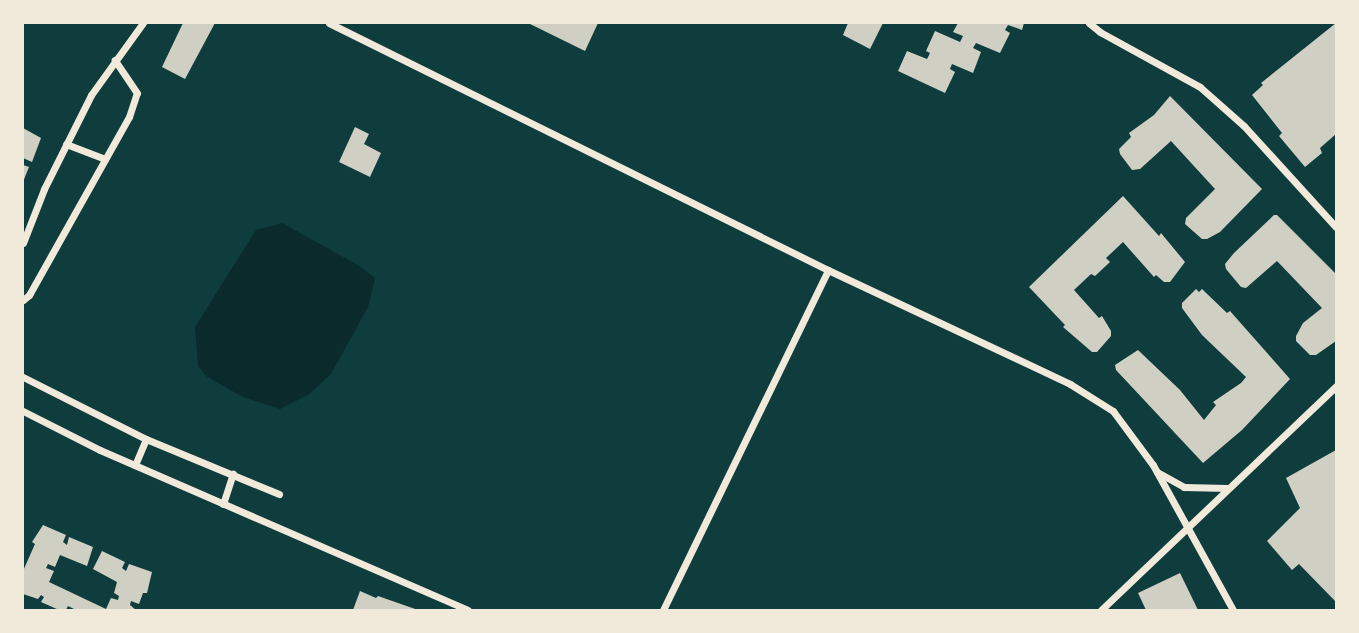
<!DOCTYPE html>
<html>
<head>
<meta charset="utf-8">
<style>
	body { margin:0 }
	#map { position:relative; width:1359px; height:633px; overflow:hidden; background:#0f3d3e; font-family:"DejaVu Sans",sans-serif }
	div>[style] { position:absolute }
	[style*='--x'] { left:calc(var(--x)*1px); top:calc(var(--y)*1px); width:calc(var(--w)*1px); rotate:calc(var(--a)*1deg) }
	.water>* { inset:0; background:#0a2a2b }
	.building>* { inset:0; background:#cfcfc3 }
	.minor>* { height:7px; margin:-3.5px; padding:0 3.5px; transform-origin:3.5px; border-radius:3.5px; background:#f1e9da }
	span { translate:-50% -50%; white-space:nowrap; text-align:center; line-height:1.15; -webkit-text-stroke:5px #f1e9da; paint-order:stroke }
	.frame { position:absolute; inset:0; border:24px solid #f1e9da; pointer-events:none }
</style>
</head>
<body>
<div id="map">
	<div class="water">
		<div style="clip-path:polygon(282px 223px,356px 264px,375px 278px,368px 307px,331px 374px,308px 395px,280px 409px,243px 397px,206px 376px,198px 366px,195px 327px,256px 230px)"></div>
	</div>
	<div class="building">
		<div style="clip-path:polygon(183px 23px,215px 23px,185px 79px,162px 67px)"></div>
		<div style="clip-path:polygon(528px 23px,598px 23px,585px 51px)"></div>
		<div style="clip-path:polygon(848px 23px,883px 23px,870px 49px,843px 35px)"></div>
		<div style="clip-path:polygon(958px 23px,1024px 23px,1022px 30px,1008px 25px,1005px 30px,1010px 33px,1000px 53px,976px 43px,973px 48px,981px 52px,973px 73px,952px 64px,950px 69px,955px 72px,945px 93px,898px 71px,907px 51px,927px 59px,930px 53px,926px 51px,935px 31px,960px 42px,963px 36px,953px 32px)"></div>
		<div style="clip-path:polygon(1336px 23px,1336px 134px,1320px 148px,1322px 153px,1305px 167px,1279px 136px,1282px 133px,1252px 95px,1263px 85px,1261px 83px)"></div>
		<div style="clip-path:polygon(1170px 96px,1262px 189px,1220px 232px,1207px 239px,1202px 239px,1185px 224px,1186px 218px,1215px 189px,1171px 141px,1140px 169px,1132px 170px,1120px 154px,1119px 149px,1131px 137px,1129px 133px,1154px 115px)"></div>
		<div style="clip-path:polygon(355px 127px,369px 134px,364px 144px,381px 153px,370px 177px,339px 162px)"></div>
		<div style="clip-path:polygon(23px 128px,41px 138px,32px 162px,23px 158px)"></div>
		<div style="clip-path:polygon(23px 165px,29px 167px,23px 182px)"></div>
		<div style="clip-path:polygon(1123px 196px,1159px 236px,1161px 233px,1185px 262px,1170px 282px,1164px 282px,1156px 275px,1154px 277px,1123px 242px,1106px 258px,1110px 262px,1095px 276px,1091px 274px,1074px 290px,1099px 318px,1102px 316px,1111px 331px,1111px 336px,1097px 352px,1092px 352px,1063px 327px,1065px 325px,1029px 287px)"></div>
		<div style="clip-path:polygon(1274px 215px,1277px 215px,1336px 274px,1336px 341px,1316px 355px,1310px 355px,1296px 341px,1296px 336px,1303px 323px,1322px 308px,1277px 261px,1246px 288px,1241px 287px,1226px 269px,1225px 264px,1234px 253px)"></div>
		<div style="clip-path:polygon(1196px 289px,1199px 292px,1202px 289px,1227px 313px,1230px 311px,1290px 379px,1242px 430px,1203px 463px,1116px 370px,1115px 365px,1138px 350px,1180px 390px,1204px 420px,1216px 405px,1213px 402px,1241px 383px,1246px 377px,1202px 335px,1182px 308px,1182px 303px)"></div>
		<div style="clip-path:polygon(1336px 450px,1336px 602px,1299px 564px,1292px 570px,1267px 541px,1300px 508px,1286px 478px)"></div>
		<div style="clip-path:polygon(43px 525px,66px 535px,63px 542px,67px 545px,69px 537px,93px 547px,87px 566px,60px 555px,55px 567px,48px 564px,46px 568px,54px 571px,49px 582px,106px 609px,111px 598px,118px 600px,119px 596px,114px 593px,117px 582px,93px 569px,102px 551px,125px 562px,122px 568px,126px 571px,129px 564px,152px 572px,147px 593px,143px 593px,139px 604px,131px 601px,130px 605px,136px 610px,76px 610px,68px 606px,66px 610px,59px 610px,41px 602px,44px 597px,41px 595px,38px 599px,23px 594px,23px 571px,35px 544px,32px 542px)"></div>
		<div style="clip-path:polygon(1180px 573px,1198px 610px,1146px 610px,1138px 593px)"></div>
		<div style="clip-path:polygon(360px 591px,376px 598px,378px 596px,418px 610px,353px 610px)"></div>
	</div>
	<div class="minor">
		<div style="--x:329;--y:23;--w:557;--a:26.33"></div>
		<div style="--x:828;--y:270;--w:268;--a:25.2"></div>
		<div style="--x:1070;--y:384;--w:51;--a:32.1"></div>
		<div style="--x:1113;--y:411;--w:67;--a:53.5"></div>
		<div style="--x:1153;--y:465;--w:166;--a:61.1"></div>
		<div style="--x:1089;--y:23;--w:14;--a:39"></div>
		<div style="--x:1100;--y:32;--w:114;--a:28.8"></div>
		<div style="--x:1200;--y:87;--w:59;--a:41.6"></div>
		<div style="--x:1244;--y:126;--w:137;--a:47.7"></div>
		<div style="--x:66;--y:144;--w:42;--a:21"></div>
		<div style="--x:23;--y:243;--w:58;--a:-68.7"></div>
		<div style="--x:44;--y:189;--w:105;--a:-63.4"></div>
		<div style="--x:91;--y:95;--w:89;--a:-54.2"></div>
		<div style="--x:23;--y:300;--w:8;--a:-40"></div>
		<div style="--x:29;--y:295;--w:204;--a:-60.7"></div>
		<div style="--x:129;--y:117;--w:25;--a:-72"></div>
		<div style="--x:137;--y:93;--w:40;--a:-124"></div>
		<div style="--x:23;--y:377;--w:138;--a:26.8"></div>
		<div style="--x:146;--y:439;--w:144;--a:22.5"></div>
		<div style="--x:23;--y:411;--w:86;--a:26.9"></div>
		<div style="--x:100;--y:450;--w:401;--a:23.5"></div>
		<div style="--x:135;--y:465;--w:28;--a:-67"></div>
		<div style="--x:1157;--y:472;--w:31;--a:29"></div>
		<div style="--x:1184;--y:487;--w:44;--a:1.3"></div>
		<div style="--x:223;--y:504;--w:32;--a:-72"></div>
		<div style="--x:663;--y:610;--w:378;--a:-64.1"></div>
		<div style="--x:1101;--y:610;--w:325;--a:-43.6"></div>
	</div>
	<div class="frame"></div>
</div>
</body>
</html>
